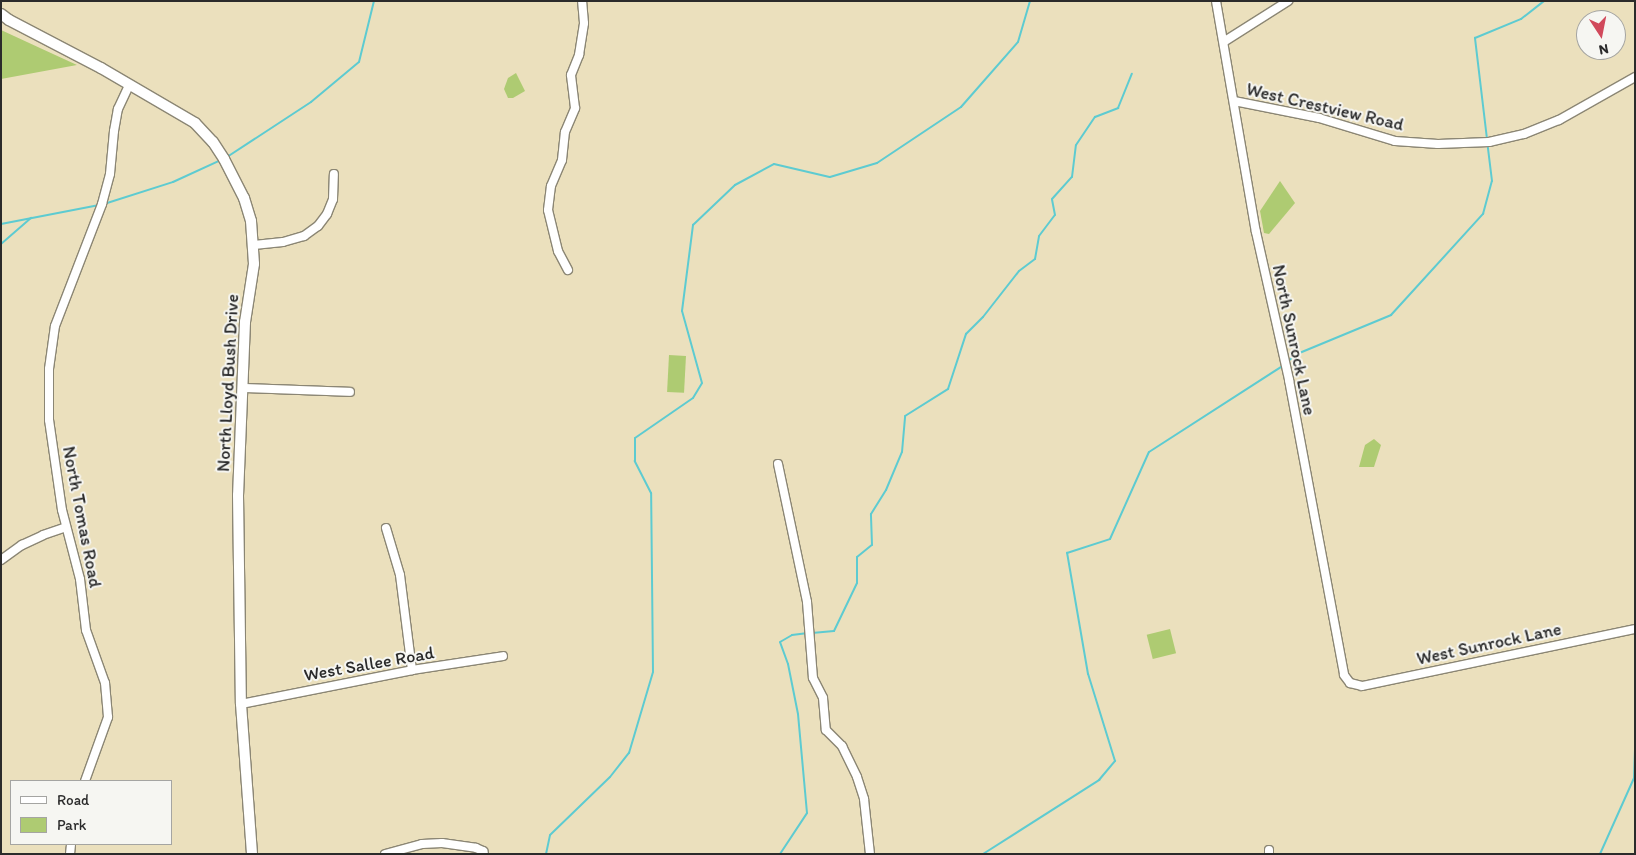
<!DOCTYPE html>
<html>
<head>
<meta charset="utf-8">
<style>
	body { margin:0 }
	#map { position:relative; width:1636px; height:855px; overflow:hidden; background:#ebe0bd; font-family:Itim,sans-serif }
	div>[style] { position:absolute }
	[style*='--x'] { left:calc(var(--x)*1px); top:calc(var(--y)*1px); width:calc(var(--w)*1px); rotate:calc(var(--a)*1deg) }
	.green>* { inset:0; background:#aecb72; transform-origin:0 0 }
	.stream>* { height:2px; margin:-1px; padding:0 1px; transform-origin:1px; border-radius:1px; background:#5dcbd1 }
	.roads { filter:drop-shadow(1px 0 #8b8674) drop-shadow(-1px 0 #8b8674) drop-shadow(0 1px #8b8674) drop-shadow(0 -1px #8b8674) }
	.minor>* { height:8px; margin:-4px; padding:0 4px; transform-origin:4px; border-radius:4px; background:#fff }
	.tertiary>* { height:10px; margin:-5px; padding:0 5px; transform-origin:5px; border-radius:5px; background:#fff }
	span { translate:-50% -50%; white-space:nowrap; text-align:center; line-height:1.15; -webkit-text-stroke:4px #f6f6f2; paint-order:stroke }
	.street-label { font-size:18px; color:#2b2b2b }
	.frame { position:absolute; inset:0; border:2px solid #2b2b2b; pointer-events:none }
	.legend { position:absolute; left:10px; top:780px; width:162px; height:65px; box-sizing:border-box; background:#f6f6f2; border:1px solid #a5a5a2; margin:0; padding:6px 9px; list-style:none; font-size:15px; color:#2b2b2b }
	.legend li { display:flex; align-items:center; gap:10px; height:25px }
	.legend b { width:25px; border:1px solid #a5a5a2 }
	.north { position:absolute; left:1576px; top:10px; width:50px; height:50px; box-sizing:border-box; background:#f6f6f2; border:1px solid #a5a5a2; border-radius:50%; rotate:169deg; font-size:14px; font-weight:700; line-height:20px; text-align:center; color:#2b2b2b }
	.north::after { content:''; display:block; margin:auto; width:18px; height:22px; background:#d1495b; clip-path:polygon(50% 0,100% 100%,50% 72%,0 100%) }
</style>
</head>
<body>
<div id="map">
	<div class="green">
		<div style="clip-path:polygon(1px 30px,40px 48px,77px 65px,1px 79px)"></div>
		<div style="clip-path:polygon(516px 73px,525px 91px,513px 98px,508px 98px,504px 89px,508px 78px)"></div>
		<div style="clip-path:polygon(1280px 181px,1295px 203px,1269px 234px,1264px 233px,1260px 211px)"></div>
		<div style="left:669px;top:355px;width:17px;height:37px;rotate:3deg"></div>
		<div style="clip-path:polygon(1374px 439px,1381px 445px,1374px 467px,1359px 467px,1365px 445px)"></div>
		<div style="left:1170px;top:629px;width:25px;height:24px;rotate:76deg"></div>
	</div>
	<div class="stream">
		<div style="--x:1487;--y:139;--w:102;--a:-96.8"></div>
		<div style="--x:1475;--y:38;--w:50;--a:-22.4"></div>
		<div style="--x:1521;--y:19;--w:29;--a:-38"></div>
		<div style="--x:227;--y:157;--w:100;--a:-33.2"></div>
		<div style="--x:311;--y:102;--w:62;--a:-39.8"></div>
		<div style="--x:359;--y:62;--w:63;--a:-76.2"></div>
		<div style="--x:104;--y:204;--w:72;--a:-17.7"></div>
		<div style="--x:173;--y:182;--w:53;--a:-24.6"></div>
		<div style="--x:1;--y:224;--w:100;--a:-11"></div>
		<div style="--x:1;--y:244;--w:40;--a:-41"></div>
		<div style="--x:1287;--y:362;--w:13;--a:-39"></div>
		<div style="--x:1297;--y:354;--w:102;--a:-22.5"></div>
		<div style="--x:1391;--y:315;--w:137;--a:-47.7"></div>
		<div style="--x:1483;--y:214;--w:34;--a:-75"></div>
		<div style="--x:1492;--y:181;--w:38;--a:-97"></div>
		<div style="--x:812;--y:633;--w:22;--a:-5"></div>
		<div style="--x:834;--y:631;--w:53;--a:-64.4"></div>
		<div style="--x:857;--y:583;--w:26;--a:-90"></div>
		<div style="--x:857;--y:557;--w:19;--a:-39"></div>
		<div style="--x:872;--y:545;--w:31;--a:-92"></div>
		<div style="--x:871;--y:514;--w:28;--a:-58"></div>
		<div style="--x:886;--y:490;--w:41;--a:-67.2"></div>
		<div style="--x:902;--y:452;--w:36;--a:-85"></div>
		<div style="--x:905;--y:416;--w:51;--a:-32.1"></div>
		<div style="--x:948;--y:389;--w:58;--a:-71.9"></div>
		<div style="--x:966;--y:334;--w:24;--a:-45"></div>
		<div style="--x:983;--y:317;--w:58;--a:-52"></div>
		<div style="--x:1019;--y:271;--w:20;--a:-37"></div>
		<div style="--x:1035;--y:259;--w:23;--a:-80"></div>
		<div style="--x:1039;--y:236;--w:26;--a:-53"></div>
		<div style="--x:1055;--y:215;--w:16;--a:-101"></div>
		<div style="--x:1052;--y:199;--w:30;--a:-48"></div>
		<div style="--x:1072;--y:177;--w:32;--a:-83"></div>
		<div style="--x:1076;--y:145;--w:34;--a:-56"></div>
		<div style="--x:1095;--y:117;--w:25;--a:-21"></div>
		<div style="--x:1118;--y:108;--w:37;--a:-68"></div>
		<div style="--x:546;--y:854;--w:19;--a:-78"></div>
		<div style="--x:550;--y:835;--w:83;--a:-44"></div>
		<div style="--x:610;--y:777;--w:31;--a:-52"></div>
		<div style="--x:629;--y:753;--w:84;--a:-73.5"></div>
		<div style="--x:653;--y:672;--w:179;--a:-90.6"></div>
		<div style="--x:651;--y:493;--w:36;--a:-117"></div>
		<div style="--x:635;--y:461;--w:23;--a:-90"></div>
		<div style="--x:635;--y:438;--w:70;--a:-34.6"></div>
		<div style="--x:693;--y:398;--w:17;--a:-59"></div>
		<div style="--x:702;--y:383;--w:75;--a:-105.5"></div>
		<div style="--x:682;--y:311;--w:87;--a:-82.7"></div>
		<div style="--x:693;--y:225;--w:58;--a:-43.6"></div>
		<div style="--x:735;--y:185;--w:44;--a:-28.3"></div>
		<div style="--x:774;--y:164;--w:57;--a:13.1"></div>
		<div style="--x:830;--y:177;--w:49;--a:-16.6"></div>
		<div style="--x:877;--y:163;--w:101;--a:-33.7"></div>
		<div style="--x:961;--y:107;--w:86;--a:-48.8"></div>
		<div style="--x:1018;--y:42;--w:43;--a:-73.7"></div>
		<div style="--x:780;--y:854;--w:49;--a:-56.6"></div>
		<div style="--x:807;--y:813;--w:99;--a:-95.2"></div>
		<div style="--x:798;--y:714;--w:51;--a:-101.3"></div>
		<div style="--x:788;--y:664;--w:23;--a:-110"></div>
		<div style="--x:780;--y:642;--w:14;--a:-30"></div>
		<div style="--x:792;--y:635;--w:16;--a:-7"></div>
		<div style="--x:983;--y:854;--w:138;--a:-32.5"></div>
		<div style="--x:1099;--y:780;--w:25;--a:-50"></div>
		<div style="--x:1115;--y:761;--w:91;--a:-107.2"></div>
		<div style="--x:1088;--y:674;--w:123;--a:-99.8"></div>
		<div style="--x:1067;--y:553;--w:45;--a:-18"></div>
		<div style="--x:1110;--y:539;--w:95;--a:-65.9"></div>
		<div style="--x:1149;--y:452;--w:161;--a:-32.8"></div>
		<div style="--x:1600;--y:854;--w:83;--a:-65.9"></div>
		<div style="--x:1634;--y:778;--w:31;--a:-88"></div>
	</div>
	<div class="roads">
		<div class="minor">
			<div style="--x:1216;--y:1;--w:234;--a:80.2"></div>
			<div style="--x:1256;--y:232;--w:152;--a:77.4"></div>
			<div style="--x:1289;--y:380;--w:300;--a:79.4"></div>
			<div style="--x:1344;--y:675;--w:10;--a:53"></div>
			<div style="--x:1350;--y:683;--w:12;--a:14"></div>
			<div style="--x:1362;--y:686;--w:279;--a:-11.8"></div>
			<div style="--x:1225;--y:41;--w:75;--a:-32.4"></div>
			<div style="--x:1234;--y:101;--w:87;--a:11.3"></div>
			<div style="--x:1319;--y:118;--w:79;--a:16.8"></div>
			<div style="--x:1395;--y:141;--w:43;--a:4"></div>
			<div style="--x:1438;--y:144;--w:51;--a:-2.2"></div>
			<div style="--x:1489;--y:142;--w:36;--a:-13"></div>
			<div style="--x:1524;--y:134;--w:38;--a:-22"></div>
			<div style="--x:1559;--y:120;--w:87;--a:-29.5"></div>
			<div style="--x:254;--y:245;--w:29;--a:-6"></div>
			<div style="--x:283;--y:242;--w:22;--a:-16"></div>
			<div style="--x:304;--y:236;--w:17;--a:-36"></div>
			<div style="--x:318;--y:226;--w:15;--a:-53"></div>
			<div style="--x:327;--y:214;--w:16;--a:-68"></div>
			<div style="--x:333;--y:199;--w:25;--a:-88"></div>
			<div style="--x:568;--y:270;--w:21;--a:-118"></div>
			<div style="--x:558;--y:251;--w:42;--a:-103.7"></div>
			<div style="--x:548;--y:210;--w:24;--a:-83"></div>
			<div style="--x:551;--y:186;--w:28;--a:-67"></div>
			<div style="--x:562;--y:160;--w:28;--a:-84"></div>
			<div style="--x:565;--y:132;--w:26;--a:-67"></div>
			<div style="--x:575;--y:108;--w:33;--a:-97"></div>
			<div style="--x:571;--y:75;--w:22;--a:-68"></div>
			<div style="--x:579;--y:55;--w:32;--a:-81"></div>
			<div style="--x:584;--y:23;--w:22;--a:-95"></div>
			<div style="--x:242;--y:388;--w:108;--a:2.1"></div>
			<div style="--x:778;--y:464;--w:141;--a:78.1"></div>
			<div style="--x:807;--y:602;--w:76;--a:85.5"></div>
			<div style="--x:813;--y:678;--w:22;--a:63"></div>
			<div style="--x:823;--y:698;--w:32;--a:85"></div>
			<div style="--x:826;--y:730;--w:23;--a:45"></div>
			<div style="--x:842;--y:746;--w:34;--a:64"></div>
			<div style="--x:857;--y:777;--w:23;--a:72"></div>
			<div style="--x:864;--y:799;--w:55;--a:83.8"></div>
			<div style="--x:386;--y:528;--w:49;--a:73.4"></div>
			<div style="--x:400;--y:575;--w:96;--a:82.8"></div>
			<div style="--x:1;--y:560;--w:26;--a:-36"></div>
			<div style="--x:22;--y:545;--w:23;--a:-25"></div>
			<div style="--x:43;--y:535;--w:24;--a:-19"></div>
			<div style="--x:241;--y:704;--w:174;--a:-11.2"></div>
			<div style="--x:412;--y:670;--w:92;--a:-8.7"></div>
			<div style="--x:85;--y:781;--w:68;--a:-70.2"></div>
			<div style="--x:108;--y:717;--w:34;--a:-95"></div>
			<div style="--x:105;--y:683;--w:56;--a:-109.7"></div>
			<div style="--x:86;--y:630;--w:51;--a:-96.7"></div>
			<div style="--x:80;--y:579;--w:71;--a:-104.6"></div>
			<div style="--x:62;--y:510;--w:91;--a:-98.2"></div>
			<div style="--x:49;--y:420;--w:51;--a:-90"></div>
			<div style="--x:49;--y:369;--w:43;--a:-82.1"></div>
			<div style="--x:55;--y:326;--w:131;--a:-68.9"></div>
			<div style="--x:102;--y:204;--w:31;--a:-75"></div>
			<div style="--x:110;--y:174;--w:43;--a:-84.7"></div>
			<div style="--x:114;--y:131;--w:22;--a:-80"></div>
			<div style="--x:118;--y:109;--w:26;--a:-65"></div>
			<div style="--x:1269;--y:850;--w:4;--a:90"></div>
			<div style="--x:70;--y:854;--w:10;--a:-84"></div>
			<div style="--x:385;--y:854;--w:38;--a:-15"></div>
			<div style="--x:422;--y:844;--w:20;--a:-3"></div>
			<div style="--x:442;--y:843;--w:34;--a:8"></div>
			<div style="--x:476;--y:848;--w:8;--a:23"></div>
			<div style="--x:483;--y:851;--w:3;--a:72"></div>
		</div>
		<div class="tertiary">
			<div style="--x:1;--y:14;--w:10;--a:37"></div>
			<div style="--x:9;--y:20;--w:104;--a:27.6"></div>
			<div style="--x:101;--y:68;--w:109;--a:30.3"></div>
			<div style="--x:195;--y:123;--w:26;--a:47"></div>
			<div style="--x:213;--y:142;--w:20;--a:57"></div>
			<div style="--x:224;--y:159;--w:44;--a:62.9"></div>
			<div style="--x:244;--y:198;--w:24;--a:73"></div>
			<div style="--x:251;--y:221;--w:43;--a:86"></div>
			<div style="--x:254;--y:264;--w:59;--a:98.8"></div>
			<div style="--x:245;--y:322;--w:173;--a:92.3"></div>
			<div style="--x:238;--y:495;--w:209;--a:89.2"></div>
			<div style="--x:241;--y:704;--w:150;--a:85.8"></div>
		</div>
	</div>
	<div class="street-label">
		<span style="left:1325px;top:107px;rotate:13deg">West Crestview Road</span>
		<span style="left:1294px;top:340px;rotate:78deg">North Sunrock Lane</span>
		<span style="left:228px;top:383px;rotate:-87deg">North Lloyd Bush Drive</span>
		<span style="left:82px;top:517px;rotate:79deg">North Tomas Road</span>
		<span style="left:1489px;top:644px;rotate:-12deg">West Sunrock Lane</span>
		<span style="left:369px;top:664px;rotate:-10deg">West Sallee Road</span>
	</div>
	<div class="frame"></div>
	<ul class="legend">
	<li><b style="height:6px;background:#fff"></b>Road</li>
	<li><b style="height:14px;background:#aecb72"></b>Park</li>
	</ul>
	<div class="north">N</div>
</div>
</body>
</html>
